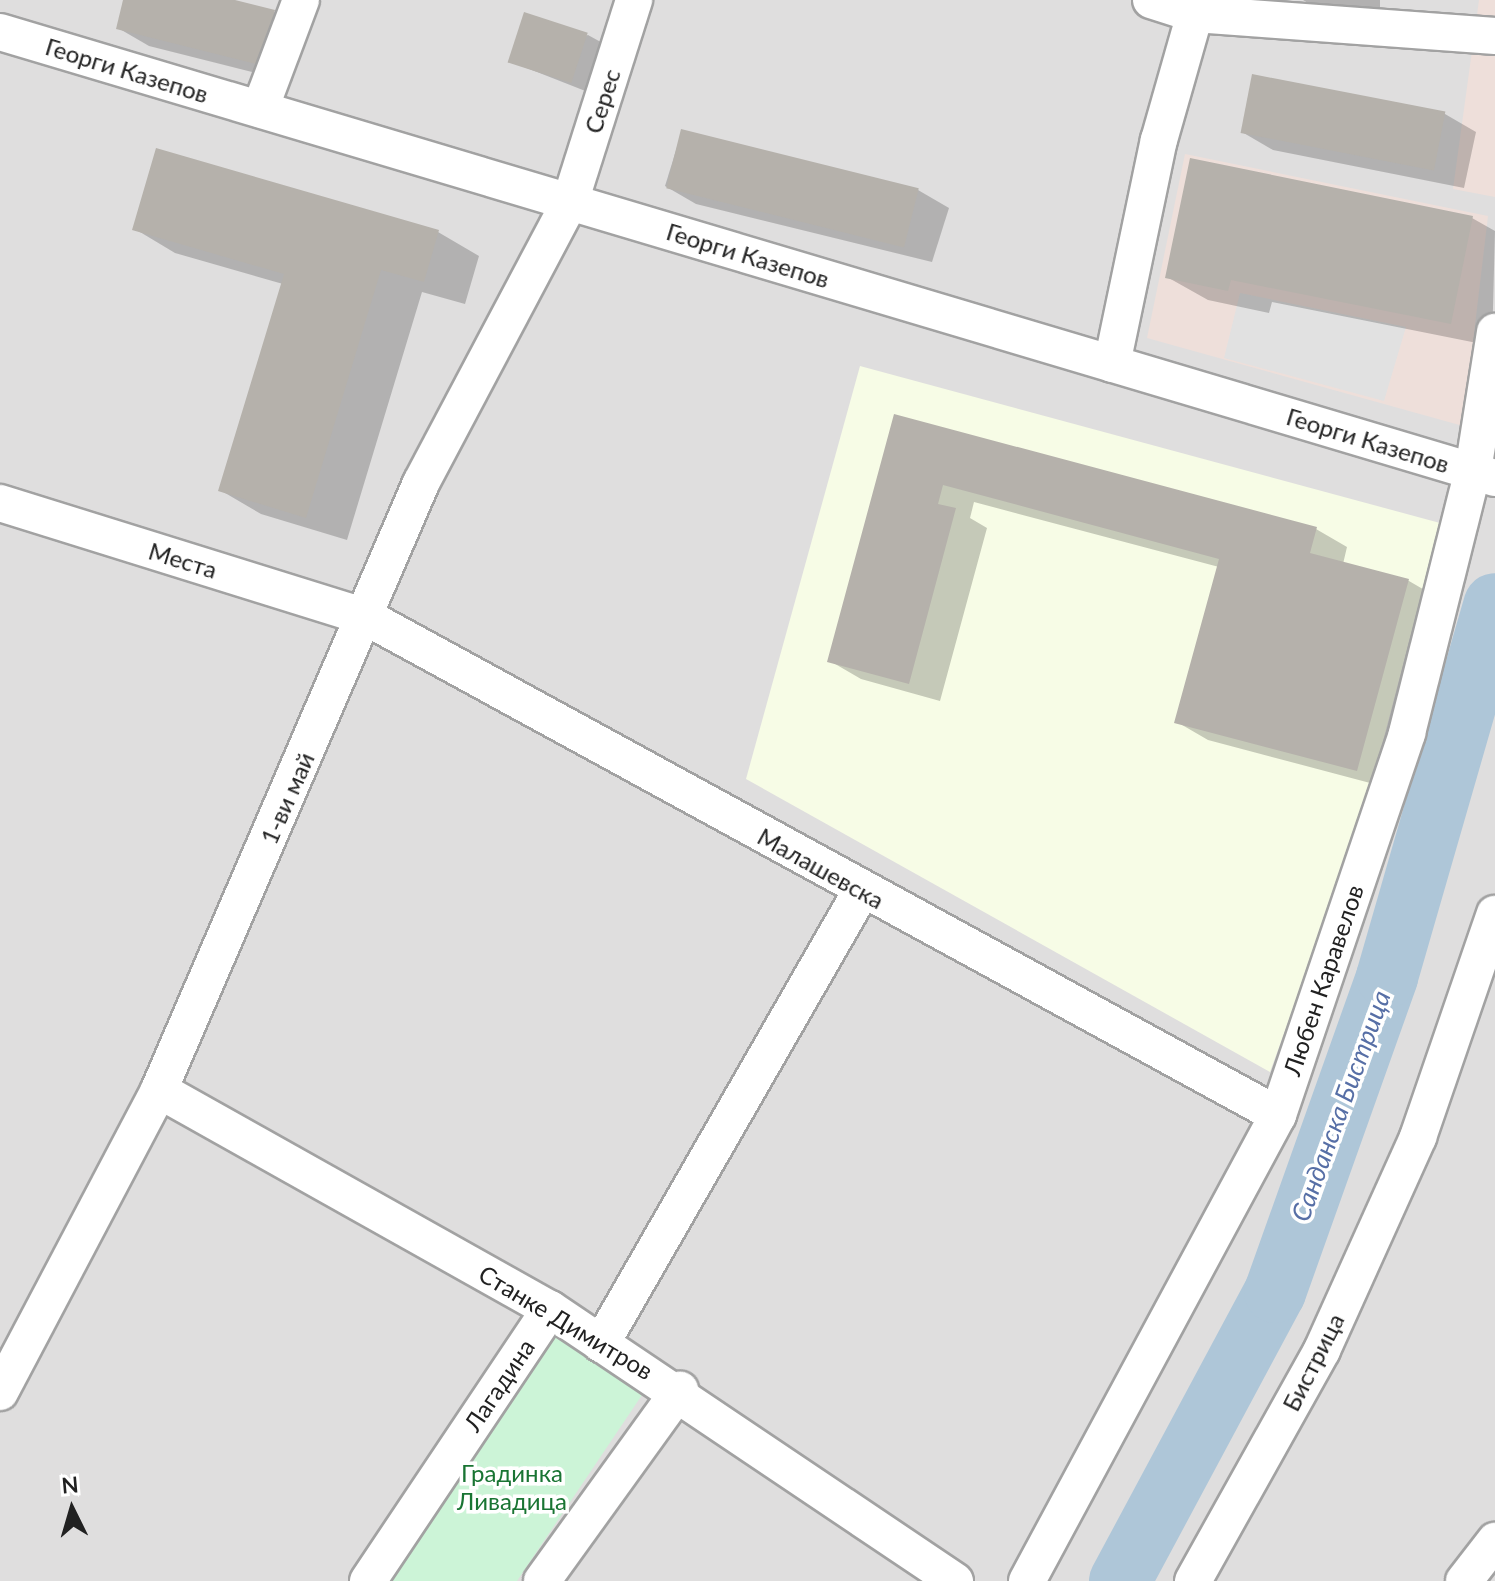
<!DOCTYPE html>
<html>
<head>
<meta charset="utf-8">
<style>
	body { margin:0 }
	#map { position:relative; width:1495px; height:1581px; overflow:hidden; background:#f0efe8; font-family:Lato,sans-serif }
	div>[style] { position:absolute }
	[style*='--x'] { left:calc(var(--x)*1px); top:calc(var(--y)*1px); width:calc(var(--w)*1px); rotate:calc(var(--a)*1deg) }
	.residential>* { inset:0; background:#dfdede; transform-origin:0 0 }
	.commercial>* { inset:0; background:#eedfda }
	.education>* { inset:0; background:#f7fce6 }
	.park>* { inset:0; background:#ccf4d7 }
	.parking>* { inset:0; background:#e1e1e1 }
	.shadow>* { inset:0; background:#0003 }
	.river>* { height:62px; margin:-31px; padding:0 31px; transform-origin:31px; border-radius:31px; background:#aec6d8 }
	.building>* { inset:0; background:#b5b1ab; transform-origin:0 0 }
	.roads { filter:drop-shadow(2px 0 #a2a2a2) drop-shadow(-2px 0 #a2a2a2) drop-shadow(0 2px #a2a2a2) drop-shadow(0 -2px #a2a2a2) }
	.minor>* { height:36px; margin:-18px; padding:0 18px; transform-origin:18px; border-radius:18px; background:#fff }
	span { translate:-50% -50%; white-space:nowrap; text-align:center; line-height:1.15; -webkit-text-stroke:7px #fff; paint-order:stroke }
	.street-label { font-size:24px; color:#212121 }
	.park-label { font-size:24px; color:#197433 }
	.water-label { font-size:26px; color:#576fa6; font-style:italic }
	.north { position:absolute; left:32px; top:1469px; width:80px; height:80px; -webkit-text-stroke:6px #fff; paint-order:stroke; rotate:355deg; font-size:22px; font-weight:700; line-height:32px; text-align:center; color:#212121 }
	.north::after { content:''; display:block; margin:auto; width:28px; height:36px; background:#212121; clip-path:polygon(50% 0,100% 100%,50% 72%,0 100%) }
</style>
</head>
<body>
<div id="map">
	<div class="residential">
		<div style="left:0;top:0;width:1495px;height:1581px"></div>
	</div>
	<div class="commercial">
		<div style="clip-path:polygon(1479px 0,1495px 0,1495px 197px,1453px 189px)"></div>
		<div style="clip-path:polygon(1185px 154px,1488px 216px,1463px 426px,1147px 338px)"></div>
	</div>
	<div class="education">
		<div style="clip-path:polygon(860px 366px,1440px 523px,1364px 814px,1270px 1072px,746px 779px)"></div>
	</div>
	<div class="park">
		<div style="clip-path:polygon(550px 1330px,644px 1392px,517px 1581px,381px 1581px)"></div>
	</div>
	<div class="parking">
		<div style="clip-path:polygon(1240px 293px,1406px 327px,1384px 401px,1224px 358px)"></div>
	</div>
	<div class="shadow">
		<div style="clip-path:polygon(125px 0,227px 0,274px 12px,305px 30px,292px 82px,149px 46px,118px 28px)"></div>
		<div style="clip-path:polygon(1303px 0,1380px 0,1380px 13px,1324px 13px)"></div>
		<div style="clip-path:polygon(588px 35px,608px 46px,593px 94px,509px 61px)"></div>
		<div style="clip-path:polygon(1253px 76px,1445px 114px,1476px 132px,1464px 188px,1273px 150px,1242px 132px)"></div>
		<div style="clip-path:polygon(682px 131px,918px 190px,949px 208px,932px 262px,696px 204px,665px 186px)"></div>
		<div style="clip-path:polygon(1472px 218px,1495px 231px,1492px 346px,1272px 302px,1269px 313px,1208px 300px,1167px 277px)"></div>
		<div style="clip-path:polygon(135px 229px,438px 232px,479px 256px,465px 304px,422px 292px,347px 540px,261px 514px,220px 490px,283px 284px,175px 253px)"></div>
		<div style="clip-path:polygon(896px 417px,1316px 529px,1347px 547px,1343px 564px,1409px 581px,1440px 599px,1389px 788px,1208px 740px,1177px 722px,1219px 567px,974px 502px,970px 518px,987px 528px,940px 701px,861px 679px,830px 661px)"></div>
	</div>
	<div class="river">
		<div style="--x:1120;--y:1581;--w:328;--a:-61.8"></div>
		<div style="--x:1275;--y:1292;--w:334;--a:-70.4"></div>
		<div style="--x:1387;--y:977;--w:388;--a:-73.9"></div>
	</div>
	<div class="building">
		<div style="clip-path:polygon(123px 0,235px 0,275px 10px,260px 65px,116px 29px)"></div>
		<div style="left:524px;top:12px;width:67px;height:53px;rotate:18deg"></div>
		<div style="left:1252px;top:74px;width:197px;height:60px;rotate:11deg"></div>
		<div style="left:681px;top:129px;width:245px;height:61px;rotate:14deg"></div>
		<div style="clip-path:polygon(156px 148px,439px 230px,424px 282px,381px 270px,306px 518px,218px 491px,284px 274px,132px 230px)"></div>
		<div style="clip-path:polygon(1190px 158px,1473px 216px,1451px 324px,1231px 280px,1228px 291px,1165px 278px)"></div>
		<div style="clip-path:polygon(894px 414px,1317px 527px,1310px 553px,1409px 579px,1357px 771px,1174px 723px,1219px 559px,943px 485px,938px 504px,956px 508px,909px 684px,827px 662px)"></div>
	</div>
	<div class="roads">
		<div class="minor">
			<div style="--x:1151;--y:0;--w:46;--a:17.7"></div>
			<div style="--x:1195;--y:14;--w:301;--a:4.2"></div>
			<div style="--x:0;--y:32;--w:1560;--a:16.61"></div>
			<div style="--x:260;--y:109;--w:116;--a:-69.4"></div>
			<div style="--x:1112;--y:364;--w:229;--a:-78.2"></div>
			<div style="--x:1159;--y:140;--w:131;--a:-74.1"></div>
			<div style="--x:0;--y:503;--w:383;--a:17.3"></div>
			<div style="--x:366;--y:617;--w:1039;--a:28.64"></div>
			<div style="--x:159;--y:1090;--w:448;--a:29.3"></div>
			<div style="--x:550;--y:1309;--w:488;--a:33.9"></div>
			<div style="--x:601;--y:1344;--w:524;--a:-60.11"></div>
			<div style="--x:0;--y:1392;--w:341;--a:-62.2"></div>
			<div style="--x:159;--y:1090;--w:661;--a:-66.65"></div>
			<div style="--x:421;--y:483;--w:318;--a:-62.1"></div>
			<div style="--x:570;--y:202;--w:212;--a:-72.4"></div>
			<div style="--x:368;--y:1581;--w:327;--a:-56.2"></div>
			<div style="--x:542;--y:1581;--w:236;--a:-54.2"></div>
			<div style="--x:1027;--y:1581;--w:529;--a:-61.69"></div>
			<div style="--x:1278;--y:1115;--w:403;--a:-71.3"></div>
			<div style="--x:1407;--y:733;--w:270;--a:-75.9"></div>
			<div style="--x:1473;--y:471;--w:141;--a:-81"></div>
			<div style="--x:1193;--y:1581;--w:265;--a:-60.8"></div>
			<div style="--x:1322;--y:1350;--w:234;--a:-65.7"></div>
			<div style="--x:1418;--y:1137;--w:236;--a:-71"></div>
			<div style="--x:1464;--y:1581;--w:51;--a:-52.2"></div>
		</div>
	</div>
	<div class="street-label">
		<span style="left:127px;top:70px;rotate:17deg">Георги Казепов</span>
		<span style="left:602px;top:101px;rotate:-72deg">Серес</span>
		<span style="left:748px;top:255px;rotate:17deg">Георги Казепов</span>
		<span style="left:1368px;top:440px;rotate:17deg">Георги Казепов</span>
		<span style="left:183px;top:560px;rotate:17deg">Места</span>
		<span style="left:287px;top:798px;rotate:-66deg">1-ви май</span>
		<span style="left:821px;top:868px;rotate:29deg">Малашевска</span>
		<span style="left:1323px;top:980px;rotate:-71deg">Любен Каравелов</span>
		<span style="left:566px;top:1322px;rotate:31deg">Станке Димитров</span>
		<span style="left:1313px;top:1362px;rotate:-63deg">Бистрица</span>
		<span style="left:499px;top:1385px;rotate:-56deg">Лагадина</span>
	</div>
	<div class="park-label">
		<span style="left:512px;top:1487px">Градинка<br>Ливадица</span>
	</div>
	<div class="water-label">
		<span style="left:1341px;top:1106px;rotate:-70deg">Санданска Бистрица</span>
	</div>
	<div class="north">N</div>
</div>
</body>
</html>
